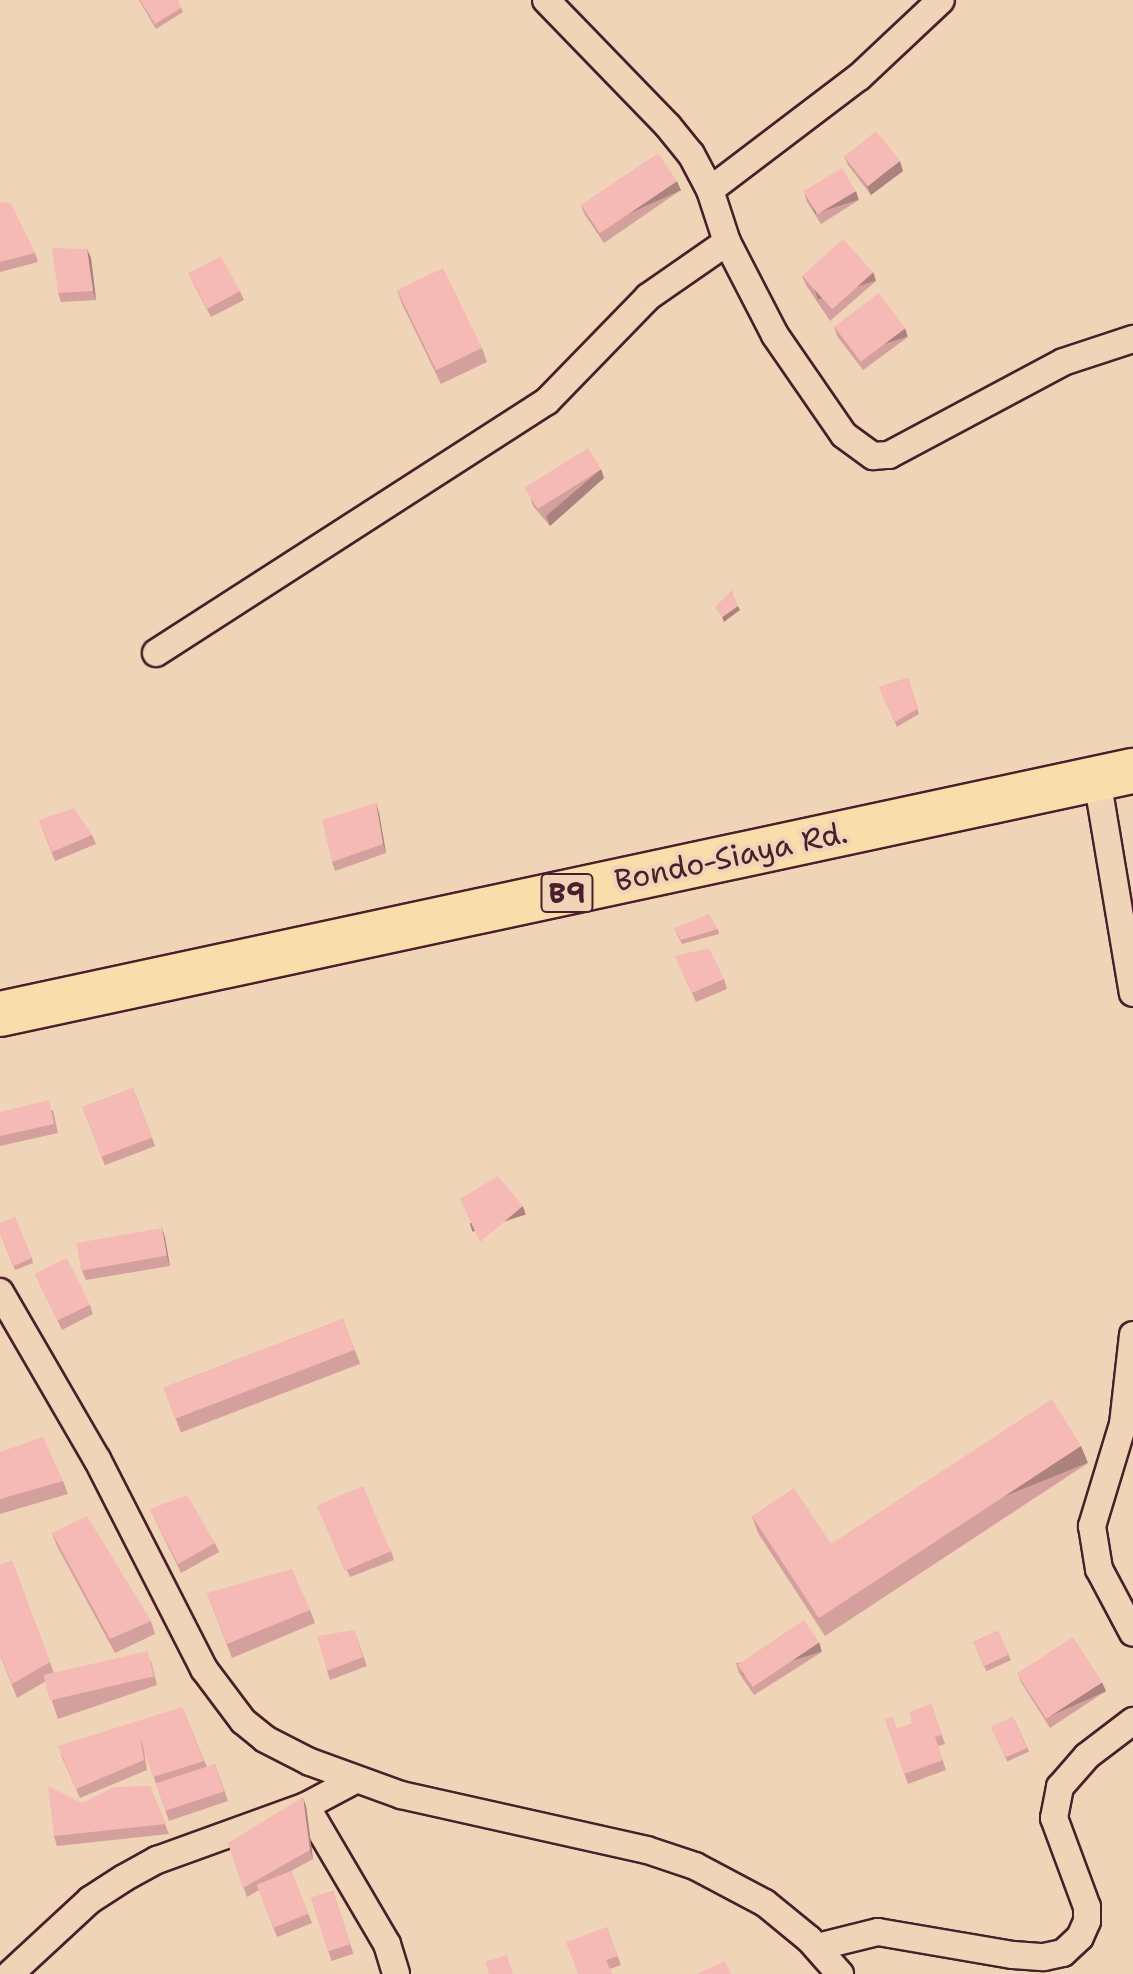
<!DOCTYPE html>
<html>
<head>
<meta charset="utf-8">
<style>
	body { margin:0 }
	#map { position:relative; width:1133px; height:1974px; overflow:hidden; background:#f0d4b7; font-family:"Shantell Sans",sans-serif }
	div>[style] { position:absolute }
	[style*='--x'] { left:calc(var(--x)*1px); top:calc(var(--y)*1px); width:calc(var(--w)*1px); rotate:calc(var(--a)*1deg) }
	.roads { filter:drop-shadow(2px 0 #4a1f2b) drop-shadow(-2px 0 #4a1f2b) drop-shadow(0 2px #4a1f2b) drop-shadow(0 -2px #4a1f2b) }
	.minor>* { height:26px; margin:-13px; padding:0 13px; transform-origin:13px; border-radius:13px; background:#f0d4b7 }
	.trunk>* { height:44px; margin:-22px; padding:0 22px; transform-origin:22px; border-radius:22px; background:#f9deab }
	.wall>* { inset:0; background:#d4a09d; transform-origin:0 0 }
	.shaded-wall>* { inset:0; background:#ac827f; transform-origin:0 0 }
	.building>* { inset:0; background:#f6bab6; transform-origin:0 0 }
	span { translate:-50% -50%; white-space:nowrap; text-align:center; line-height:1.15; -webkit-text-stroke:8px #f0d4b7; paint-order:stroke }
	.shield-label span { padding:2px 6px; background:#f0d4b7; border:2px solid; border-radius:6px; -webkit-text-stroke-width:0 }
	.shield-label { font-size:28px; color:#4a1f2b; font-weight:700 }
	.street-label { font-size:30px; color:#4a1f2b }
</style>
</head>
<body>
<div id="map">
	<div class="roads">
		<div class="minor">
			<div style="--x:546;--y:0;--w:175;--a:45.9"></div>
			<div style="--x:668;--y:126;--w:36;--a:51"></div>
			<div style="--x:691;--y:154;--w:41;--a:62.2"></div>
			<div style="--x:710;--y:190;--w:55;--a:71.9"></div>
			<div style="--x:727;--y:242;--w:105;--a:62.7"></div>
			<div style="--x:775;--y:335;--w:121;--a:55.4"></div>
			<div style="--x:844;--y:435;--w:36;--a:36"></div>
			<div style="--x:873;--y:456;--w:16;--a:-4"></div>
			<div style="--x:889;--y:455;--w:197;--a:-28.1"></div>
			<div style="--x:1063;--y:362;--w:74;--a:-18.2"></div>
			<div style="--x:710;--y:190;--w:187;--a:-37.2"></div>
			<div style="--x:859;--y:77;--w:112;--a:-43.2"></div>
			<div style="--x:156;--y:653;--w:465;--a:-32.8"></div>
			<div style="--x:547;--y:401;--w:145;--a:-45.8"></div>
			<div style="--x:648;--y:297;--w:96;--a:-34.8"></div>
			<div style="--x:1097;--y:779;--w:217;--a:80.5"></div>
			<div style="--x:0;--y:1292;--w:193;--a:59.9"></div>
			<div style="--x:97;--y:1459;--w:236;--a:63"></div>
			<div style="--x:204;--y:1669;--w:65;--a:53.1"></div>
			<div style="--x:243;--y:1721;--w:28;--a:39"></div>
			<div style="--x:265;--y:1739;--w:51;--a:27.1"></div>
			<div style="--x:310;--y:1762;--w:97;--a:19.9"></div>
			<div style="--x:401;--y:1795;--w:252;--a:12.6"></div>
			<div style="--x:647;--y:1850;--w:51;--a:18.4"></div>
			<div style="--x:695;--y:1866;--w:79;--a:27.9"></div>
			<div style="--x:765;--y:1903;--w:57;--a:39.3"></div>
			<div style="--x:809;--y:1939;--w:47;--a:48.5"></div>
			<div style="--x:1133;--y:1335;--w:90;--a:96.4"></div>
			<div style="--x:1123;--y:1424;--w:107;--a:106.9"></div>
			<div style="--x:1092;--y:1526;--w:44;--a:80.8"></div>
			<div style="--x:1099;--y:1569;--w:72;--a:62"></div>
			<div style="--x:306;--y:1806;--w:160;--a:59.6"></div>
			<div style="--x:387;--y:1944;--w:31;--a:73"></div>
			<div style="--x:817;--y:1947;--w:63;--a:-13.8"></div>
			<div style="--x:878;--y:1932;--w:137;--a:9.7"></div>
			<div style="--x:1013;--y:1955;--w:31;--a:4"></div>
			<div style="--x:1044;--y:1957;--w:19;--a:-12"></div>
			<div style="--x:1063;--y:1953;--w:23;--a:-43"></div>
			<div style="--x:1080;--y:1937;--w:17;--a:-66"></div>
			<div style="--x:1087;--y:1921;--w:14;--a:-90"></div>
			<div style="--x:1087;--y:1907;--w:95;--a:-110.3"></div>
			<div style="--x:1054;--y:1818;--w:32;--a:-79"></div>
			<div style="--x:1060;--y:1787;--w:41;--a:-48.9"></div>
			<div style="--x:1087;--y:1756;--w:58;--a:-37.3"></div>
			<div style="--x:10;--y:1974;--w:109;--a:-42.8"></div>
			<div style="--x:90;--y:1900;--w:40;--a:-32.9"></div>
			<div style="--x:124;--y:1878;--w:38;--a:-29"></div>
			<div style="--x:157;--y:1860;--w:158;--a:-19.9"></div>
			<div style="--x:306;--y:1806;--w:55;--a:-28"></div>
		</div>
		<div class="trunk">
			<div style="--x:0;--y:1014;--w:1159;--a:-12.11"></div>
		</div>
	</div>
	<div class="wall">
		<div style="clip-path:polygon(139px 0,177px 0,183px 12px,156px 29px)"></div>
		<div style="clip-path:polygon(844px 156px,903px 171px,871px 195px,848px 165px)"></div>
		<div style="clip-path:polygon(681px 190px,604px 243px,585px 215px,581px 206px)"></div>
		<div style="clip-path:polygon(804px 192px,859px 200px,821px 224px,807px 202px)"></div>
		<div style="clip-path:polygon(0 202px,35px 253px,38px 262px,0 272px)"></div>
		<div style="clip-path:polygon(87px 249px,91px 258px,96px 300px,61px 302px,58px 293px)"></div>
		<div style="clip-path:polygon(873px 272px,876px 281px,830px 321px,806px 285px,802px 276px)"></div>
		<div style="clip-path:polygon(189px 274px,240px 291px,244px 300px,211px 317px,193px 283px)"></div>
		<div style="clip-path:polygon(397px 290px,482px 348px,487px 362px,441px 384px,402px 304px)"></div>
		<div style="clip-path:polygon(834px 326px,908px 337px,863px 370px,837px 336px)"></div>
		<div style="clip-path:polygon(601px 469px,604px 478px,550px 526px,533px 506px,530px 496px)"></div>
		<div style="clip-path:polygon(908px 678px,919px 714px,897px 727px,879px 687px)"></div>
		<div style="clip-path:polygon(376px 803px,379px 813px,386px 853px,335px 871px,332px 862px)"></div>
		<div style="clip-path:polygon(39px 820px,92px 835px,96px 844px,55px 861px)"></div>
		<div style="clip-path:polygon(674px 928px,718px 929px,719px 934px,682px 944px)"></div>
		<div style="clip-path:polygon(675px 956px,724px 979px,727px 989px,696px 1002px)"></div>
		<div style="left:133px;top:1088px;width:62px;height:54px;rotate:69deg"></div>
		<div style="clip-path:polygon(53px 1110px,58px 1133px,0 1146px,0 1112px)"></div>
		<div style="clip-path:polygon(162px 1228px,165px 1238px,170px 1266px,86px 1280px,82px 1271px)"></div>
		<div style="clip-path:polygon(0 1233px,32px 1258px,33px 1263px,15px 1270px)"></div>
		<div style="clip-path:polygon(35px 1274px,90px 1305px,93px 1314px,62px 1330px)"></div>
		<div style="left:343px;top:1319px;width:48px;height:192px;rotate:69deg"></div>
		<div style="clip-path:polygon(1081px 1446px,1088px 1463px,825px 1636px,758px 1533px,752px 1516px,831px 1544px)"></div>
		<div style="clip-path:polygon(0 1452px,63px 1481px,68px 1494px,0 1514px)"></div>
		<div style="clip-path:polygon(317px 1506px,391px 1551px,394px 1560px,350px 1577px)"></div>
		<div style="clip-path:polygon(150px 1509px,215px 1543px,219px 1552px,181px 1573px)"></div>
		<div style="clip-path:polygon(52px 1533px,151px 1621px,155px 1634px,115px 1653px,57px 1546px)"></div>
		<div style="clip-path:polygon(12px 1561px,55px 1676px,17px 1698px,0 1655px)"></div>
		<div style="clip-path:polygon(207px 1593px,310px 1610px,315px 1623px,232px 1658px)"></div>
		<div style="clip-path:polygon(354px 1630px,367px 1666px,330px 1680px,327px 1671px)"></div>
		<div style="left:998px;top:1631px;width:32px;height:27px;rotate:66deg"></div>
		<div style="clip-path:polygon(822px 1652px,754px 1695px,739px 1673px,736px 1663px)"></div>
		<div style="clip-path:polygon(151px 1661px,157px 1685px,58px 1719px,46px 1683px)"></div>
		<div style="clip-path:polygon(1017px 1673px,1106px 1691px,1050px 1728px,1021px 1682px)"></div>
		<div style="clip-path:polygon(931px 1704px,945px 1744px,938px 1746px,946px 1770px,908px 1784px,885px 1719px,897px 1729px,912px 1724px)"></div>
		<div style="clip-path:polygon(182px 1707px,207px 1767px,215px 1764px,228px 1801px,169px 1821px,144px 1749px,147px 1770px,80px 1798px,61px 1755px)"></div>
		<div style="left:1013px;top:1717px;width:38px;height:24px;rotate:65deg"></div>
		<div style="clip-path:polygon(150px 1786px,169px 1834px,57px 1846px,54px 1836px,82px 1803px)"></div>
		<div style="clip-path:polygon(306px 1806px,313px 1859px,291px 1871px,312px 1923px,277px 1937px,259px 1890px,247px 1897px,228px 1843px)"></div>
		<div style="left:333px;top:1891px;width:66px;height:23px;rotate:72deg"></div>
		<div style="clip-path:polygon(607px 1927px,621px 1965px,610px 1969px,578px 1974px)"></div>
	</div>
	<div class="shaded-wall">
		<div style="clip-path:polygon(900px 161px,903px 171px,871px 195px,867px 186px)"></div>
		<div style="left:677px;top:181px;width:10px;height:93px;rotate:66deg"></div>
		<div style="left:856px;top:191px;width:9px;height:46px;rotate:72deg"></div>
		<div style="clip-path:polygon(87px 249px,91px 258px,96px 300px,93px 291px)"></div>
		<div style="left:873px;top:272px;width:9px;height:61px;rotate:72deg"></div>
		<div style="left:905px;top:328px;width:9px;height:56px;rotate:72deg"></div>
		<div style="clip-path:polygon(601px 469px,604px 478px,550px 526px,546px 516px)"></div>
		<div style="clip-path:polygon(738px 606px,740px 610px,724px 622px,722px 617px)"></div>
		<div style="clip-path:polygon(376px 803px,379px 813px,386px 853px,383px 844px)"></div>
		<div style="left:523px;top:1206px;width:9px;height:56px;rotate:72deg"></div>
		<div style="clip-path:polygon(162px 1228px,165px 1238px,170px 1266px,167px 1256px)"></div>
		<div style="left:1081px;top:1446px;width:18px;height:313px;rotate:68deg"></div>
		<div style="left:819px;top:1642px;width:10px;height:82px;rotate:73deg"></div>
		<div style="left:1102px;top:1682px;width:10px;height:66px;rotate:66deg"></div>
		<div style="clip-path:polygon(303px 1797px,306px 1806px,313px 1859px,310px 1850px)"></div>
	</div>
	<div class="building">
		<div style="clip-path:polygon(140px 0,177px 0,181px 8px,155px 24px)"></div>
		<div style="left:876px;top:131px;width:38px;height:41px;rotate:51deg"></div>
		<div style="left:658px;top:153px;width:34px;height:93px;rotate:56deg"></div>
		<div style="left:842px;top:168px;width:27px;height:45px;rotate:59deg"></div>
		<div style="clip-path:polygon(0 202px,11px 203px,35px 253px,0 262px)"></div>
		<div style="left:843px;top:239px;width:45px;height:55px;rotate:48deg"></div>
		<div style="clip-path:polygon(52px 248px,87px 249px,93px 291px,58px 293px)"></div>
		<div style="left:221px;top:256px;width:40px;height:37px;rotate:62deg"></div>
		<div style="left:443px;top:268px;width:89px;height:51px;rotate:64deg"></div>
		<div style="left:879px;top:293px;width:44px;height:56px;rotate:53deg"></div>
		<div style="left:588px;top:448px;width:25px;height:75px;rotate:58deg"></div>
		<div style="clip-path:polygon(732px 590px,738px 606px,722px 617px,715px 607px)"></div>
		<div style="clip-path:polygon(908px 678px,917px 709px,895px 722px,879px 687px)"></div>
		<div style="clip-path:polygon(376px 803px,383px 844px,332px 862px,322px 820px)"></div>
		<div style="clip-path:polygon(74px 808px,92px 835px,52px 852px,39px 820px)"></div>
		<div style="clip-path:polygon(709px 914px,718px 929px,681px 940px,674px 928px)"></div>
		<div style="clip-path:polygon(709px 948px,724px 979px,692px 993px,675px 956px)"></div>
		<div style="left:133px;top:1088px;width:53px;height:54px;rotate:69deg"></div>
		<div style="clip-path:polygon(49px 1100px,54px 1124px,0 1136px,0 1112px)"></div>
		<div style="clip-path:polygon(498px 1176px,523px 1206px,480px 1242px,460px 1199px)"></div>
		<div style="clip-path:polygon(15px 1217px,32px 1258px,14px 1266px,0 1233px,0 1223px)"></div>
		<div style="left:162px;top:1228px;width:28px;height:87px;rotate:80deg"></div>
		<div style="left:67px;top:1258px;width:52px;height:36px;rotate:64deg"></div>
		<div style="left:343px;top:1319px;width:33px;height:192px;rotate:69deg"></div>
		<div style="clip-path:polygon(1052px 1399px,1081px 1446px,819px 1618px,752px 1516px,794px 1488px,831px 1544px)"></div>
		<div style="clip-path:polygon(43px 1437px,63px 1481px,0 1499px,0 1452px)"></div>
		<div style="left:363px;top:1486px;width:71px;height:50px;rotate:67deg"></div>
		<div style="clip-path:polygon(187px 1495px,215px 1543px,178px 1564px,150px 1509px)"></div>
		<div style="clip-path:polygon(87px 1516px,151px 1621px,110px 1639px,52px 1533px)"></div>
		<div style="clip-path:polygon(12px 1561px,50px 1662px,12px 1684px,0 1654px,0 1564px)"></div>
		<div style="clip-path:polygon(292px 1569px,310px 1610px,227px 1644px,207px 1593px)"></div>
		<div style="left:804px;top:1620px;width:27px;height:80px;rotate:56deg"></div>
		<div style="clip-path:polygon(354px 1630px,363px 1657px,327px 1671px,317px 1636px)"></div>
		<div style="left:998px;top:1631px;width:26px;height:27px;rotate:65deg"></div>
		<div style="left:1073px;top:1637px;width:54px;height:67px;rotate:57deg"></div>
		<div style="left:148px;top:1651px;width:26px;height:107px;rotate:77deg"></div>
		<div style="clip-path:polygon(931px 1704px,942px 1735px,935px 1737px,943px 1760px,904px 1774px,885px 1719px,893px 1717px,897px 1729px,912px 1724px,909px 1712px)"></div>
		<div style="clip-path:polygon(182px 1707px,204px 1761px,153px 1777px,140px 1737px,144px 1760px,76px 1789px,58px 1746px)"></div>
		<div style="left:1013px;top:1717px;width:34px;height:24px;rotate:66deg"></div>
		<div style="left:215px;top:1764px;width:29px;height:62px;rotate:72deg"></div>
		<div style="clip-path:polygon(48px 1786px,82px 1803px,114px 1787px,150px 1786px,166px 1824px,54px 1836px)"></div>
		<div style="clip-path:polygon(303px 1797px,310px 1850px,243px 1888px,228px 1843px)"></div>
		<div style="left:291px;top:1871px;width:46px;height:37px;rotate:68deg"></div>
		<div style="left:333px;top:1891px;width:56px;height:23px;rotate:72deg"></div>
		<div style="clip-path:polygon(607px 1927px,618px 1956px,606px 1960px,612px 1974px,578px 1974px,566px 1942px)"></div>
		<div style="clip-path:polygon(507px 1955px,513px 1974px,489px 1974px,485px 1962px)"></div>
		<div style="clip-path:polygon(725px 1961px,731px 1974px,697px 1974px)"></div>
	</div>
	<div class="shield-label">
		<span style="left:567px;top:893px">B9</span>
	</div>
	<div class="street-label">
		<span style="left:731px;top:857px;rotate:-12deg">Bondo-Siaya Rd.</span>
	</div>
</div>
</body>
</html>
